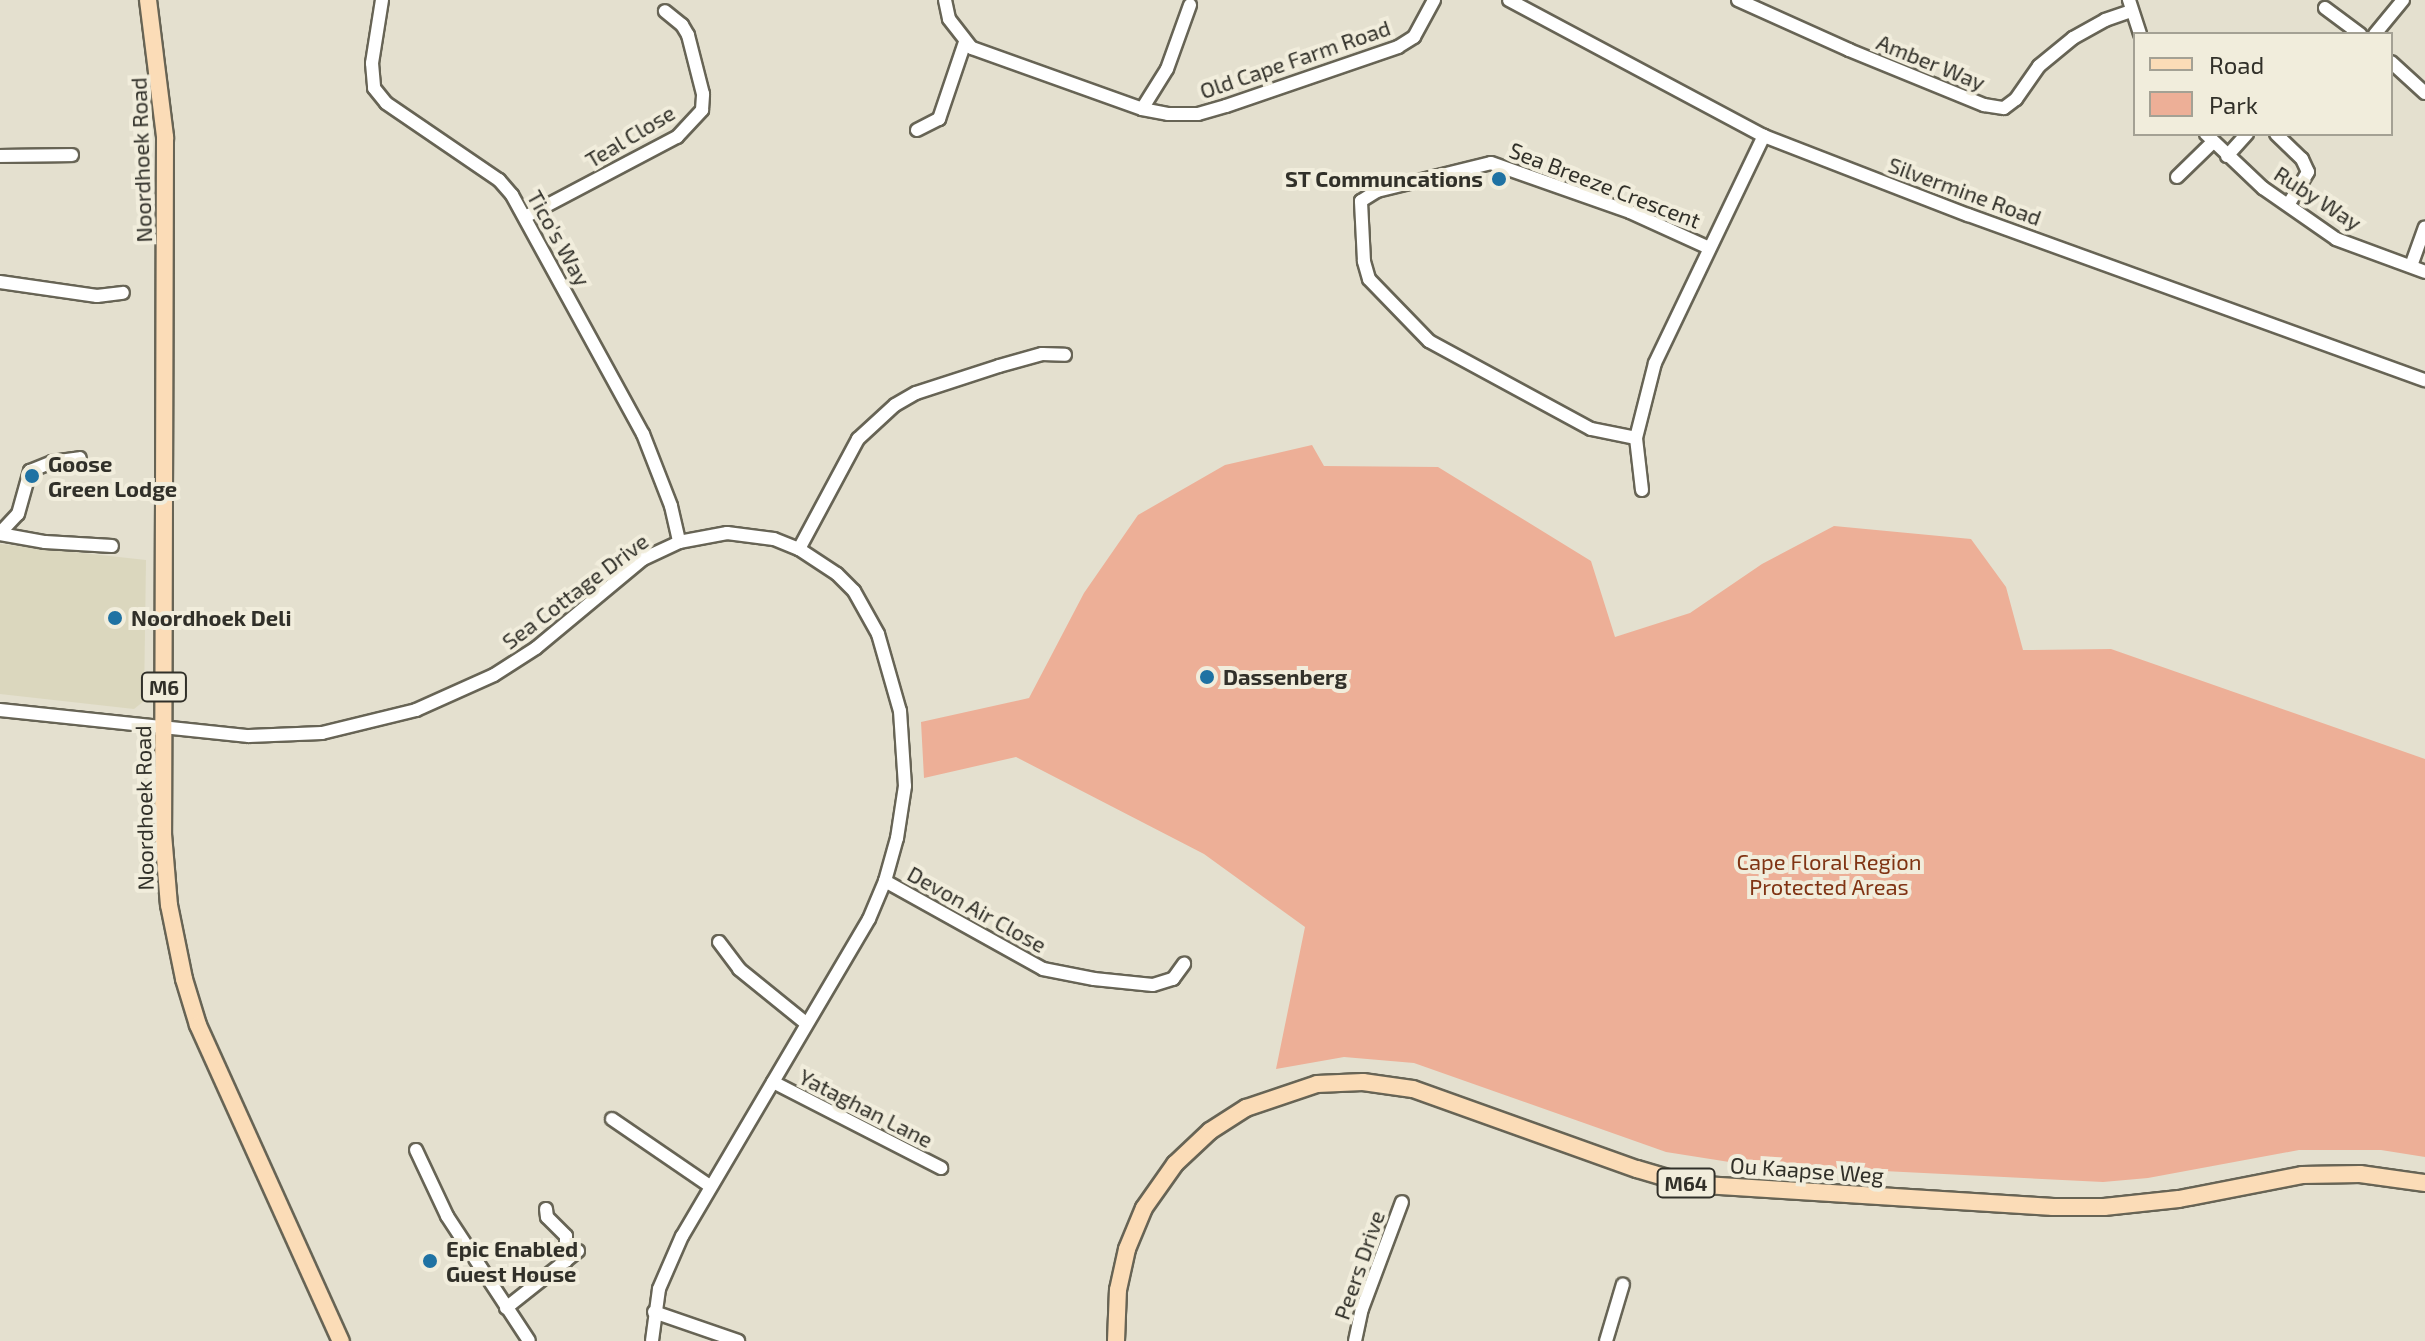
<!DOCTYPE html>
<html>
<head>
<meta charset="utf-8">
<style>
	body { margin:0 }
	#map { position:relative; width:2425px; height:1341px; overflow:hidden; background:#e4e0cf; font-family:"Exo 2",sans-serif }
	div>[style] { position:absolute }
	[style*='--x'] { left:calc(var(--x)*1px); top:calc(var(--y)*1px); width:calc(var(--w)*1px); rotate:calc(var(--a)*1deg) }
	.built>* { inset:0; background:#dbd7be }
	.green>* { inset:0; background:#edaf97 }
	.roads { filter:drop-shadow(2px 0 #676455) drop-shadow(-2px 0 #676455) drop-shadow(0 2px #676455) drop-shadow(0 -2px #676455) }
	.minor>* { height:12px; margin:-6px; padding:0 6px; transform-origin:6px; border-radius:6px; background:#fff }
	.major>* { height:16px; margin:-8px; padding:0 8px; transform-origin:8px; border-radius:8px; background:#fbdcb7 }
	.dots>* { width:22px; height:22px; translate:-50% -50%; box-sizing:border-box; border:4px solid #f1eddc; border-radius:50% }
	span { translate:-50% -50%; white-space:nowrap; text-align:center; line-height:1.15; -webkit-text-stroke:8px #f1eddc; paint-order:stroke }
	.shield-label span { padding:2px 6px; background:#f1eddc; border:2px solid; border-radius:6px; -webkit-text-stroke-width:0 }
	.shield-label { font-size:20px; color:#313029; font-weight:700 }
	.street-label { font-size:22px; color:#313029 }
	.poi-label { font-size:22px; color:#313029; font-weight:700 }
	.right { translate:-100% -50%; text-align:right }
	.left { translate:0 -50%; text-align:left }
	.park-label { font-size:22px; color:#803414 }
	.legend { position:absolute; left:2133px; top:32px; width:260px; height:104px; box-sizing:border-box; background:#f1eddc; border:2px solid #a4a194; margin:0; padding:10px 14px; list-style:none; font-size:24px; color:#313029 }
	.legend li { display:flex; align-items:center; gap:16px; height:40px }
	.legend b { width:40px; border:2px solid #a4a194 }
</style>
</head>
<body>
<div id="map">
	<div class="built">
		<div style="clip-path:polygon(0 544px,146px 560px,144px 701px,134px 709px,0 694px)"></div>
	</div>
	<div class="green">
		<div style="clip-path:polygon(1312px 445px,1324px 466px,1438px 467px,1591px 561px,1615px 637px,1690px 613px,1762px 564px,1834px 526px,1971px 539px,2006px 587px,2023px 650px,2111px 649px,2425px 759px,2425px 1157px,2381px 1150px,2299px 1150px,2148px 1178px,2103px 1182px,1742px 1164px,1666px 1152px,1414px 1063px,1344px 1057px,1276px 1069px,1305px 927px,1204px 854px,1016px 757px,924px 778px,921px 722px,1029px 698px,1084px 593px,1138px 515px,1225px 465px)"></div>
	</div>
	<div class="roads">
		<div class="minor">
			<div style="--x:382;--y:0;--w:64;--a:99"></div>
			<div style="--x:372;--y:63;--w:25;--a:85"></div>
			<div style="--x:374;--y:88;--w:19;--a:51"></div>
			<div style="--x:386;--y:103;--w:137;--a:34.3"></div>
			<div style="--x:499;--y:180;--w:20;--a:49"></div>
			<div style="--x:512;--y:195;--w:273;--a:61.3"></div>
			<div style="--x:643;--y:434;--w:77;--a:68.7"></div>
			<div style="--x:671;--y:506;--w:37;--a:77"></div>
			<div style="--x:945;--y:0;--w:19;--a:78"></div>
			<div style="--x:949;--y:19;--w:37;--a:52"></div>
			<div style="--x:972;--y:48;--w:181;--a:19.7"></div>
			<div style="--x:1142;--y:109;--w:26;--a:11"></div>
			<div style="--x:1168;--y:114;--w:30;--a:0"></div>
			<div style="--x:1198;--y:114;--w:29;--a:-16"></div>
			<div style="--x:1226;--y:106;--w:182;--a:-18.9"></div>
			<div style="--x:1398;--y:47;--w:19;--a:-32"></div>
			<div style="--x:1414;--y:37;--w:42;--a:-61.6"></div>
			<div style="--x:1509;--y:0;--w:289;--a:28.1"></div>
			<div style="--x:1764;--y:136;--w:219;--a:21.2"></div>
			<div style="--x:1968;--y:215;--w:486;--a:19.9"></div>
			<div style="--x:1738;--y:0;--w:122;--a:24.2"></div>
			<div style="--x:1849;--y:50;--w:146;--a:22.2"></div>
			<div style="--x:1984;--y:105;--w:20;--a:9"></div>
			<div style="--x:2004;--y:108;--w:15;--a:-37"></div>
			<div style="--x:2016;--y:99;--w:40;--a:-55.1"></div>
			<div style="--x:2039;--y:66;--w:44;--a:-39.5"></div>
			<div style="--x:2073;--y:38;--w:37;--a:-29"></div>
			<div style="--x:2105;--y:20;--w:28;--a:-19"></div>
			<div style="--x:2129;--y:0;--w:36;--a:72"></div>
			<div style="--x:2325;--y:8;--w:44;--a:36.6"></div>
			<div style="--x:2375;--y:34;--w:44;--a:-50.5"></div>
			<div style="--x:2391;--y:62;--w:46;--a:42.4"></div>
			<div style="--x:1142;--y:109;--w:47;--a:-58"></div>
			<div style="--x:1167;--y:69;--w:68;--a:-70.2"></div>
			<div style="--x:917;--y:130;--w:25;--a:-27"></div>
			<div style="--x:939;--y:119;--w:81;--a:-71.3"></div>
			<div style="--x:2206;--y:134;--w:79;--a:43.5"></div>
			<div style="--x:2263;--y:188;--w:89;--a:34.9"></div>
			<div style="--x:2336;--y:239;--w:95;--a:20.3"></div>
			<div style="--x:2276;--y:134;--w:36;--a:44"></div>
			<div style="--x:2302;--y:159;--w:14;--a:65"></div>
			<div style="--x:2308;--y:172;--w:37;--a:121"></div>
			<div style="--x:0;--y:156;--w:72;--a:-0.8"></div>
			<div style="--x:2227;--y:156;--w:30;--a:-48"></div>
			<div style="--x:2177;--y:177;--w:50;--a:-44.2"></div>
			<div style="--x:525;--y:217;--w:172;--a:-27.8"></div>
			<div style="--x:677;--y:137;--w:37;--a:-47"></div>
			<div style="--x:702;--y:110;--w:16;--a:-86"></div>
			<div style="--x:703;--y:94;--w:61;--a:-104.3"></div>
			<div style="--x:688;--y:35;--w:12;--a:-121"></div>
			<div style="--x:682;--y:25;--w:22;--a:-141"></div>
			<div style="--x:2411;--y:266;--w:41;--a:-70.3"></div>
			<div style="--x:0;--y:282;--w:98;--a:8.2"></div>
			<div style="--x:97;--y:296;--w:26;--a:-7"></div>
			<div style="--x:1636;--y:438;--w:46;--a:-168.7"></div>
			<div style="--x:1591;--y:429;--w:184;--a:-151.5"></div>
			<div style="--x:1429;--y:341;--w:86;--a:-134.1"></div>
			<div style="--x:1369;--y:279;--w:19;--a:-106"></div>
			<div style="--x:1364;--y:261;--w:60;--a:-92.9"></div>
			<div style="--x:1361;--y:201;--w:19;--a:-32"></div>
			<div style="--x:1377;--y:191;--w:117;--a:-13.8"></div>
			<div style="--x:1491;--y:163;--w:147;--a:19.4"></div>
			<div style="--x:1630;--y:212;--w:87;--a:24.5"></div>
			<div style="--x:1642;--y:490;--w:52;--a:-96.6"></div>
			<div style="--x:1636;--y:438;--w:77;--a:-75.8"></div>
			<div style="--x:1655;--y:363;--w:252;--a:-64.4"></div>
			<div style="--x:0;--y:533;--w:26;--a:-47"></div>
			<div style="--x:18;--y:514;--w:45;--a:-74.4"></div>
			<div style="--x:30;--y:471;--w:24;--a:-22"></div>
			<div style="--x:52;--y:462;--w:28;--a:-8"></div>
			<div style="--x:0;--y:534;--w:46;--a:10.1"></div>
			<div style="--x:45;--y:542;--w:67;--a:3.4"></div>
			<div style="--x:799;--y:549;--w:125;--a:-61.8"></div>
			<div style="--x:858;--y:439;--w:50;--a:-42.6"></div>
			<div style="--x:895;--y:405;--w:24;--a:-30"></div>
			<div style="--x:916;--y:393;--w:87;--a:-18"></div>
			<div style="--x:999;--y:366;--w:45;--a:-15.6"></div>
			<div style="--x:1042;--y:354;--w:23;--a:2"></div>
			<div style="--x:0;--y:710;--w:250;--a:6"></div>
			<div style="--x:249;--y:736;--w:73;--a:-2.4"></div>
			<div style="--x:322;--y:733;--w:97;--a:-13.7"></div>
			<div style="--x:416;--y:710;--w:85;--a:-24.2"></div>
			<div style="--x:494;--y:675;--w:50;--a:-32.7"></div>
			<div style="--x:536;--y:648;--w:139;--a:-39.8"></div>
			<div style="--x:643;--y:559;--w:40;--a:-25"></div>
			<div style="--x:679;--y:542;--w:49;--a:-10.6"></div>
			<div style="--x:727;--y:533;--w:47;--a:7.3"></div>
			<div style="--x:774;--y:539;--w:27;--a:22"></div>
			<div style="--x:799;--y:549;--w:45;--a:33.3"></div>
			<div style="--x:837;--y:574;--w:24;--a:45"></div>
			<div style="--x:854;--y:591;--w:49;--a:60.8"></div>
			<div style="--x:878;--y:634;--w:80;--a:74.1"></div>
			<div style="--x:900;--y:711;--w:75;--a:86.2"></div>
			<div style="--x:905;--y:786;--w:53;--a:98.7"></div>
			<div style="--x:897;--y:838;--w:45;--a:105.6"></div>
			<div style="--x:885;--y:881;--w:41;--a:112.8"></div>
			<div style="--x:869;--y:919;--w:368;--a:120.5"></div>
			<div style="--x:682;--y:1236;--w:58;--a:113.5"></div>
			<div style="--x:659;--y:1289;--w:52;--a:97.7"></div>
			<div style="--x:885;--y:881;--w:181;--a:29.1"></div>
			<div style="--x:1043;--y:969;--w:52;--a:11.1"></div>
			<div style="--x:1094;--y:979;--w:59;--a:5.8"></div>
			<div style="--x:1153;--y:985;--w:21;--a:-17"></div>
			<div style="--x:1173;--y:979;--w:19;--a:-54"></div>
			<div style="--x:719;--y:942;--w:34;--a:53"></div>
			<div style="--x:739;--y:969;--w:87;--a:39"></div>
			<div style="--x:773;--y:1082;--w:189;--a:27.1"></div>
			<div style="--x:612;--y:1119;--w:119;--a:34.4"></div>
			<div style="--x:416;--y:1150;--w:73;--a:64.8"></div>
			<div style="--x:447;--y:1216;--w:149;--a:56.7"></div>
			<div style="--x:546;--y:1209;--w:8;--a:83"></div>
			<div style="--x:547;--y:1217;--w:27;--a:45"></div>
			<div style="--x:566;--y:1236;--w:25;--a:90"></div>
			<div style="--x:506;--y:1308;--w:92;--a:-38.4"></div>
			<div style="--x:654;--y:1312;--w:89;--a:19"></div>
			<div style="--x:1355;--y:1341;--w:33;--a:-78"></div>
			<div style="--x:1362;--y:1309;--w:114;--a:-69.5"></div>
			<div style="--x:1606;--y:1341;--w:59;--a:-73.4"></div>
		</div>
		<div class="major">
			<div style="--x:148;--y:0;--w:138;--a:82.9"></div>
			<div style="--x:165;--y:137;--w:697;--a:90.16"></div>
			<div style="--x:163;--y:834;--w:71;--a:85.2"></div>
			<div style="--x:169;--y:905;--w:76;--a:78.5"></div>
			<div style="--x:184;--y:979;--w:48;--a:73.1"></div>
			<div style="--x:198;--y:1025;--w:347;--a:65.7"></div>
			<div style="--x:1116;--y:1341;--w:51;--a:-87.8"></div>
			<div style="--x:1118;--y:1290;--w:42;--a:-77.6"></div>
			<div style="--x:1127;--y:1249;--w:44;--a:-67.5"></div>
			<div style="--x:1144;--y:1208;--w:54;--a:-54.8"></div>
			<div style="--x:1175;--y:1164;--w:48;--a:-43.3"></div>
			<div style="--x:1210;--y:1131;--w:43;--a:-32.6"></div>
			<div style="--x:1246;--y:1108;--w:75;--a:-18.7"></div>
			<div style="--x:1317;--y:1084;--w:46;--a:-2.5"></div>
			<div style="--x:1363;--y:1082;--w:50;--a:8"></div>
			<div style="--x:1413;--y:1089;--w:238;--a:19.7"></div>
			<div style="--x:1637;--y:1169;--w:53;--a:16.4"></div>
			<div style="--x:1688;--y:1184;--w:366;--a:3.6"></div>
			<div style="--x:2053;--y:1207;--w:51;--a:0"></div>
			<div style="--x:2104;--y:1207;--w:75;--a:-6.1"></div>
			<div style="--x:2179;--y:1199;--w:125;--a:-11"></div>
			<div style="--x:2302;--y:1175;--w:58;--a:-1"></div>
			<div style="--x:2360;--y:1174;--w:66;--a:7.9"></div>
		</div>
	</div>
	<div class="dots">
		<div style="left:1499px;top:179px;background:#1f72a3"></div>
		<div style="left:32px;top:476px;background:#1f72a3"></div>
		<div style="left:115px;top:618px;background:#1f72a3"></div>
		<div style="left:1207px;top:677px;background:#1f72a3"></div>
		<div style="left:430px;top:1261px;background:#1f72a3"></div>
	</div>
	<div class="shield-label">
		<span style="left:164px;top:687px">M6</span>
		<span style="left:1686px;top:1183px">M64</span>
	</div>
	<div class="street-label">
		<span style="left:1295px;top:59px;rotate:-19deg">Old Cape Farm Road</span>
		<span style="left:1931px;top:62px;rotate:22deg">Amber Way</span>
		<span style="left:630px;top:136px;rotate:-31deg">Teal Close</span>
		<span style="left:141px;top:160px;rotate:-92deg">Noordhoek Road</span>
		<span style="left:1605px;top:185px;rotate:21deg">Sea Breeze Crescent</span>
		<span style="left:1965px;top:191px;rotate:20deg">Silvermine Road</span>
		<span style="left:2318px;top:198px;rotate:33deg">Ruby Way</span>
		<span style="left:559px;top:238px;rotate:61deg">Tico's Way</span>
		<span style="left:575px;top:591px;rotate:-37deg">Sea Cottage Drive</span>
		<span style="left:144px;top:808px;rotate:-91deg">Noordhoek Road</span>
		<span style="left:977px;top:909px;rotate:29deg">Devon Air Close</span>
		<span style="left:866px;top:1108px;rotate:27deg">Yataghan Lane</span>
		<span style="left:1807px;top:1170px;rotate:4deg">Ou Kaapse Weg</span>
		<span style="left:1359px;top:1265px;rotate:-71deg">Peers Drive</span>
	</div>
	<div class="poi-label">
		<span class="right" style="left:1483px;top:179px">ST Communcations</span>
		<span class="left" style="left:48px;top:476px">Goose<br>Green Lodge</span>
		<span class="left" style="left:131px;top:618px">Noordhoek Deli</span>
		<span class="left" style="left:1223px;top:677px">Dassenberg</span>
		<span class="left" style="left:446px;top:1261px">Epic Enabled<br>Guest House</span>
	</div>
	<div class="park-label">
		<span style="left:1829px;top:874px">Cape Floral Region<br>Protected Areas</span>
	</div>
	<ul class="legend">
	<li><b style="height:10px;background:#fbdcb7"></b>Road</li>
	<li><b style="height:22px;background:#edaf97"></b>Park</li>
	</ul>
</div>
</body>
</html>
